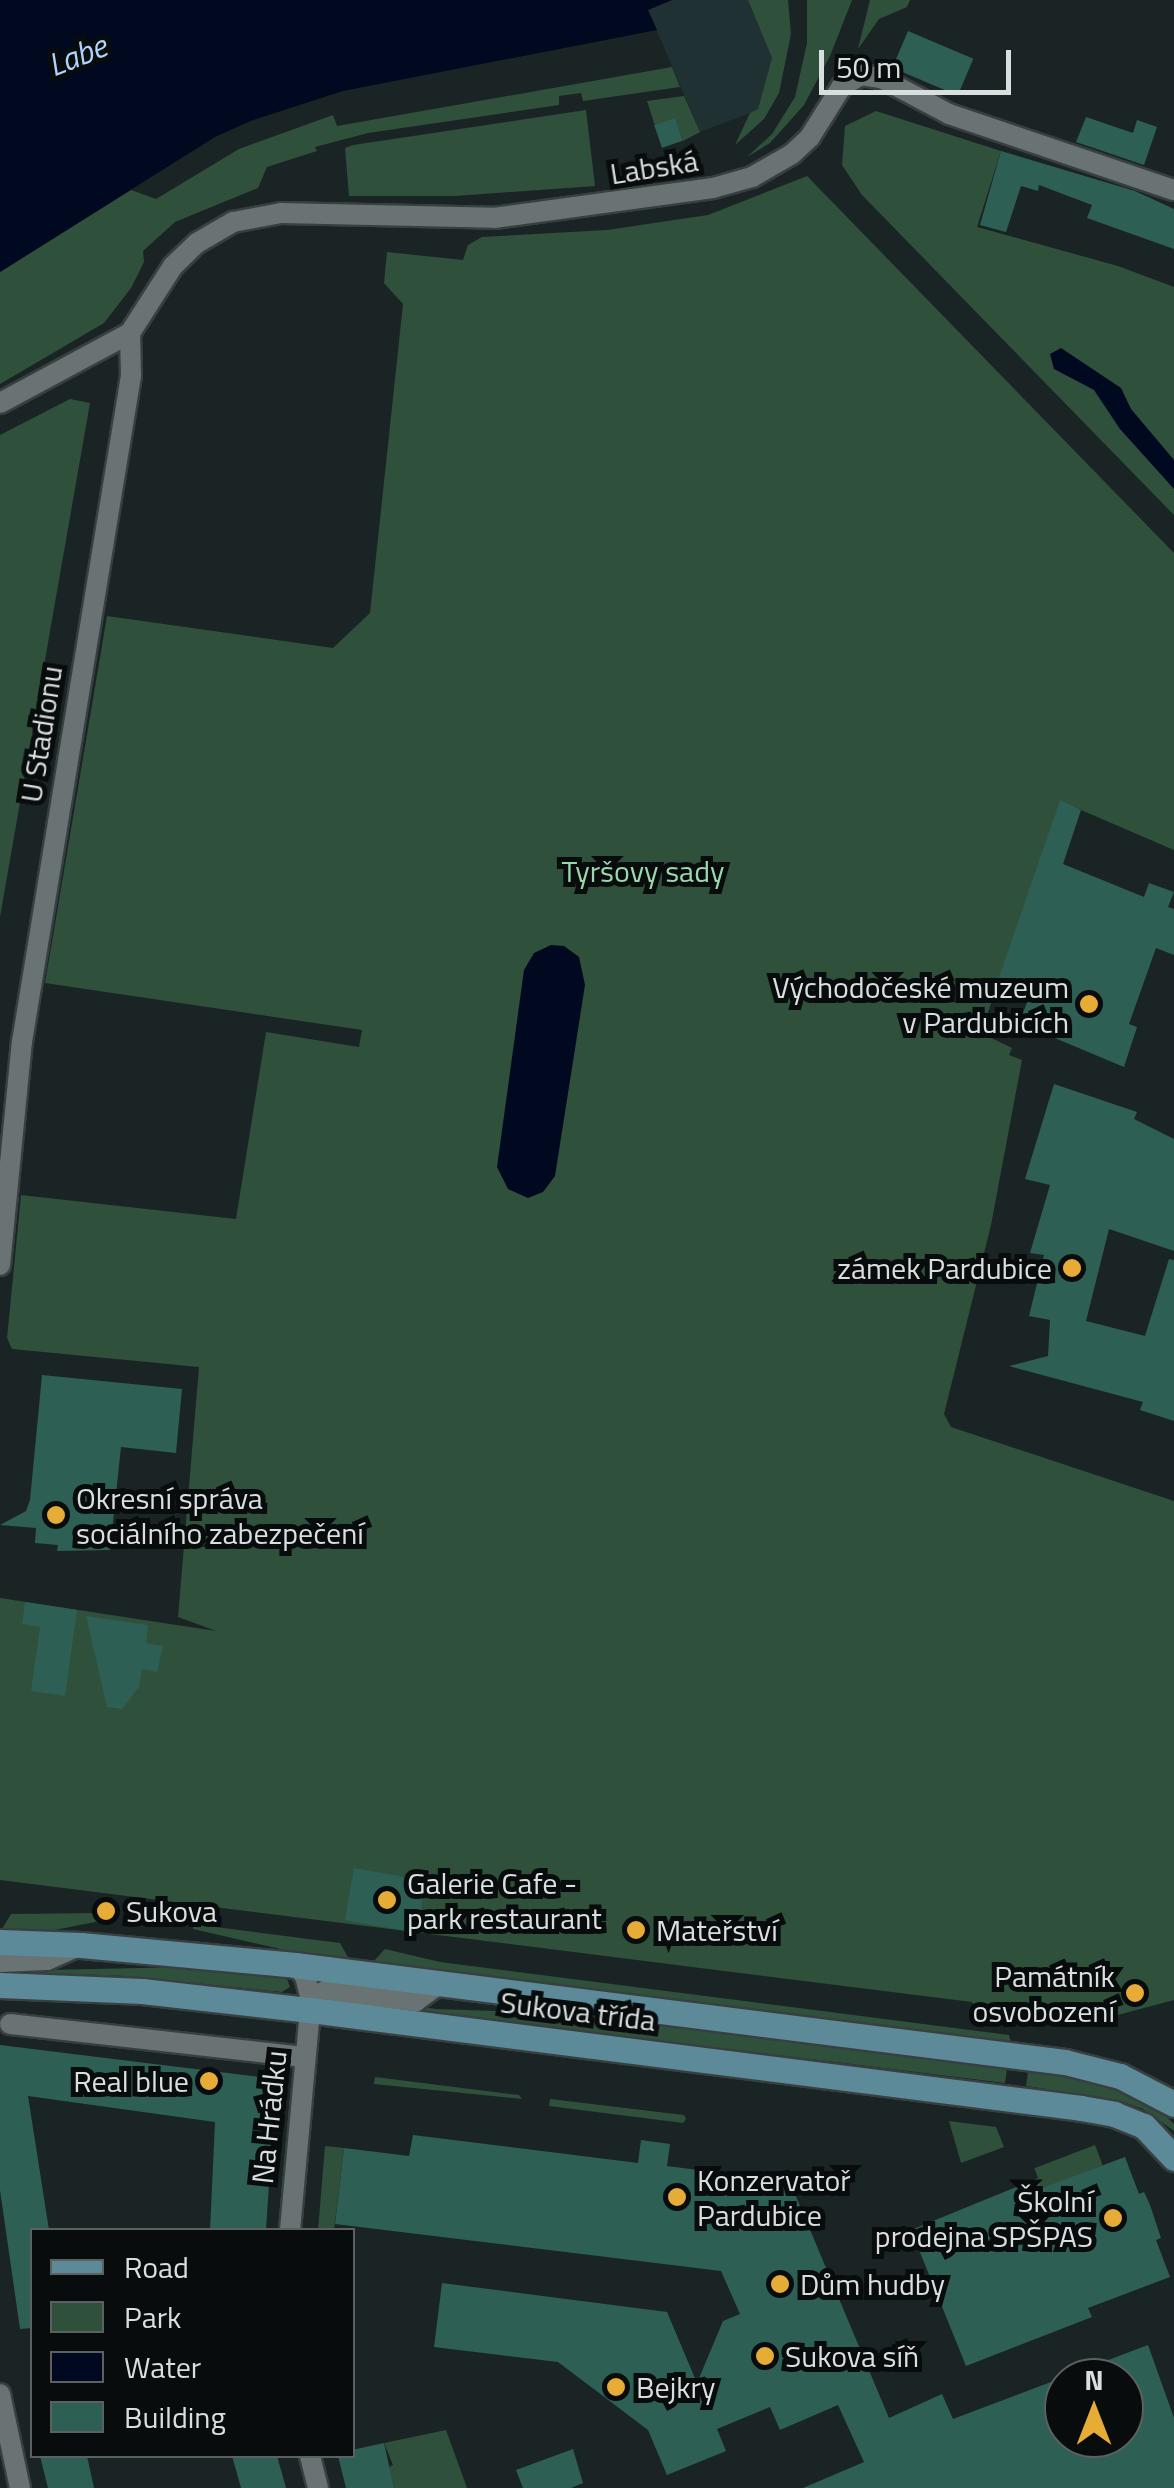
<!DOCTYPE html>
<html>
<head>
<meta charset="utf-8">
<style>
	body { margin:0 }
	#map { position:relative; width:1174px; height:2488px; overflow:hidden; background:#1b2425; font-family:"Titillium Web",sans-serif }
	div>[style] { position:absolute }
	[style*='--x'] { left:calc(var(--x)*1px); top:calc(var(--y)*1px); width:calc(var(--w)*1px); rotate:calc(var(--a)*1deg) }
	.built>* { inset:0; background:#203133 }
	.green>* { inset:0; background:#2f503a; transform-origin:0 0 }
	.water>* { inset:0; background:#000920 }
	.building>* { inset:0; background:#2d5f55; transform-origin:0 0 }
	.roads { filter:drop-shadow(2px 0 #383f40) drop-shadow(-2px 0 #383f40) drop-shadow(0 2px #383f40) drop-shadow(0 -2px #383f40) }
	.street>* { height:20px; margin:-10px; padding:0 10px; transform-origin:10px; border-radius:10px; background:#697374 }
	.secondary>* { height:25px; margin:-12.5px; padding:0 12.5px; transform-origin:12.5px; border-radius:12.5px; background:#5c8a99 }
	.dots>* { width:28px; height:28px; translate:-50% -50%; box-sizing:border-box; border:5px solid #080c0d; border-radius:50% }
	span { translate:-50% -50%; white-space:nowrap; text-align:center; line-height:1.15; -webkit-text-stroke:10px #080c0d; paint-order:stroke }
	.street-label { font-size:30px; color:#d9dfdf }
	.park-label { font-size:30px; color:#99d7ac }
	.poi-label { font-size:30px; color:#d9dfdf }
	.right { translate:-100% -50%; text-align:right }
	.left { translate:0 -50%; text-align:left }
	.water-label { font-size:32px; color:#aed3fc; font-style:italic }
	.legend { position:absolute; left:30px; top:2228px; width:325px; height:230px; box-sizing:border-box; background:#080c0d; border:2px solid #5c6061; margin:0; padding:12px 18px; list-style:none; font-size:30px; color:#d9dfdf }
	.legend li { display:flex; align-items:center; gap:20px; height:50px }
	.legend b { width:50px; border:2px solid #5c6061 }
	.north { position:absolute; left:1044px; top:2358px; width:100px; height:100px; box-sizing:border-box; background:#080c0d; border:2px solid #5c6061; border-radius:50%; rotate:0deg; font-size:28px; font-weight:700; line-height:40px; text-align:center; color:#d9dfdf }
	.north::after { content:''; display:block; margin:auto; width:35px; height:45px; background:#e6ac36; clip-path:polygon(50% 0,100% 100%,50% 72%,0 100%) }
	.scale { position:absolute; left:819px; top:50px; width:192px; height:45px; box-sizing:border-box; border:5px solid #d9dfdf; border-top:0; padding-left:12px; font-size:30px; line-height:35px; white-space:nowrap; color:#d9dfdf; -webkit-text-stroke:8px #080c0d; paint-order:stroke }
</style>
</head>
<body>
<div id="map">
	<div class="built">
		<div style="clip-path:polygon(672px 0,748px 0,772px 58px,758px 110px,700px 132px,648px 10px)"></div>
	</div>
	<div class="green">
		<div style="clip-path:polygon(748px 0,788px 0,791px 34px,779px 93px,764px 119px,735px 145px,750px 113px,758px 109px,772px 58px)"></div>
		<div style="clip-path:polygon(807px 0,852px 0,830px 56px,804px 105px,770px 143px,747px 157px,772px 134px,795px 97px,807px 43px)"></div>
		<div style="clip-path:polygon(870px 0,910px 0,907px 7px,879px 19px,858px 49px)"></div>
		<div style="clip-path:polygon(672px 67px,680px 87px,583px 101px,581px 93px,559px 96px,559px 105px,368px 133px,315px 147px,317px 151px,267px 167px,258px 188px,175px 222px,143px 251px,144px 262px,131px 288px,104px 323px,0 384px,0 272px,131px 190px,156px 199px,239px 149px,333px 115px,337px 126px)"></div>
		<div style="clip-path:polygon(684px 96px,700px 132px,683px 141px,675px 119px,655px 126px,647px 101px)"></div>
		<div style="clip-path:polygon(586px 110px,595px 186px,455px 196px,349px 196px,345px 148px,353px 145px)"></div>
		<div style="clip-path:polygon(876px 111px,1001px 151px,977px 227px,1118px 266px,1174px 287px,1174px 515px,862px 195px,842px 165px,845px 126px)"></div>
		<div style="clip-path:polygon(807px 176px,1174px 553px,1174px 850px,1060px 801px,981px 1033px,1012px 1048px,1009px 1055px,1022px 1060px,991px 1225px,944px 1414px,951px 1427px,1174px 1501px,1174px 2000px,1084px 2024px,978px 2011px,972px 2002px,0 1880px,0 1598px,216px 1631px,178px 1617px,199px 1367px,12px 1349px,7px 1338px,21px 1195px,236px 1219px,266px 1032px,359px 1047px,362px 1030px,45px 983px,107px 616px,333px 648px,370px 613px,403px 304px,384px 283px,387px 252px,463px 260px,468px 245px,482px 237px,607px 230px,708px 215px)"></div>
		<div style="clip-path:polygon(70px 399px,90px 403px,0 917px,0 435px)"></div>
		<div style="clip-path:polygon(100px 1913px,100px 1921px,55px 1930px,2px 1929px,11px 1914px)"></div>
		<div style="clip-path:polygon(193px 1924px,340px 1943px,349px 1959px,289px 1951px,193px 1929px)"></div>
		<div style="clip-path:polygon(385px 1949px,440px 1962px,1009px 2035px,1011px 2043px,373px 1962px)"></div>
		<div style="clip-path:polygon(187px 1967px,287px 1979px,290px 1987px,282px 1992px,125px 1976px,0 1971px)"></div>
		<div style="clip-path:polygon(373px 2000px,436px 2009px,558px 2013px,1007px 2068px,1005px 2083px,371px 2005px)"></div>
		<div style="clip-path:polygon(1028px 2072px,1078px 2079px,1125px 2092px,1157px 2108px,1174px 2124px,1174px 2131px,1143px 2109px,1118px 2100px,1026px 2086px)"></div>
		<div style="clip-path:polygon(375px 2077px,519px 2095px,522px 2099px,374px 2084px)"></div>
		<div style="clip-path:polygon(550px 2099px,684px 2115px,686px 2119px,683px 2123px,549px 2106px)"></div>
		<div style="clip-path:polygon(949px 2121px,996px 2127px,1004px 2147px,961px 2163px)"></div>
		<div style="left:1095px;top:2145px;width:22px;height:65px;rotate:69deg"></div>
		<div style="clip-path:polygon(325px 2146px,344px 2148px,334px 2230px,318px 2230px)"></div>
		<div style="clip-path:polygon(446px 2430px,467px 2488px,394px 2488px,389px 2467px,393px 2465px,384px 2443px)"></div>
	</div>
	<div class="water">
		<div style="clip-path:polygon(0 0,672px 0,648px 10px,657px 30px,343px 91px,253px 120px,215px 137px,0 272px)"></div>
		<div style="clip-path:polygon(1061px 348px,1121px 388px,1131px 409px,1174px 460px,1174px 489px,1120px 429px,1094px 390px,1054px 369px,1050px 354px)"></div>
		<div style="clip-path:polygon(551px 945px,564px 946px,579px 957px,585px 985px,555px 1176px,543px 1192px,528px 1198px,508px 1189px,497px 1167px,524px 970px,534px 953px)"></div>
	</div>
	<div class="building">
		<div style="left:908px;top:31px;width:71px;height:40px;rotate:23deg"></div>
		<div style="clip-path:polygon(1086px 117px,1133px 133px,1137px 120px,1157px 127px,1144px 165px,1076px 142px)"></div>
		<div style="left:675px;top:118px;width:24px;height:22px;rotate:71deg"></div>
		<div style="clip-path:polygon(1001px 151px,1135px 191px,1174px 209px,1174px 249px,1087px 218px,1092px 205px,1039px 185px,1038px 191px,1021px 186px,1006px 232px,980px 225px)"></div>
		<div style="clip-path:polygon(1060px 800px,1081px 810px,1063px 864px,1144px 897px,1149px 883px,1174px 892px,1168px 907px,1174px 909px,1174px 955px,1156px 948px,1129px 1024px,1137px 1027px,1124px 1067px,1019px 1023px,1028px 1000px,995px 989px)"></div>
		<div style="clip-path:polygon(1054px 1084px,1137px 1112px,1134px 1119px,1174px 1139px,1174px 1251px,1109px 1229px,1086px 1321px,1145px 1336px,1169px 1259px,1174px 1260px,1174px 1421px,1140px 1410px,1143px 1402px,1009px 1366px,1048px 1356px,1050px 1320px,1029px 1316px,1044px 1255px,1030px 1253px,1050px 1185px,1025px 1179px)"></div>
		<div style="clip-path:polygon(42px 1375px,182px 1389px,176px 1453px,121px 1447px,110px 1550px,57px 1551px,58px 1545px,35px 1543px,36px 1528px,0 1525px,26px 1511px,30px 1500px)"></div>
		<div style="clip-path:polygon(25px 1602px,77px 1610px,65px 1696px,31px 1691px,40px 1627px,22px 1624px)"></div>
		<div style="clip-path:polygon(86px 1616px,148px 1625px,146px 1643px,163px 1646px,157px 1672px,142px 1669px,139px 1687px,122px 1709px,107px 1707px)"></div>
		<div style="left:354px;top:1868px;width:73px;height:53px;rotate:10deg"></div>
		<div style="clip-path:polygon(0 2045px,276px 2079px,266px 2230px,210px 2230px,215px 2122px,28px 2096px,49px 2230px,32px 2230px,32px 2328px,20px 2329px,0 2190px)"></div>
		<div style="clip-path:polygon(413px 2135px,638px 2163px,641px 2140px,670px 2144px,667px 2166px,790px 2182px,889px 2418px,942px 2394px,953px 2419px,1064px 2377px,1064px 2438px,1124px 2438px,1124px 2378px,1066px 2376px,1148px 2345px,1174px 2418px,1174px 2488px,803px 2488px,864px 2462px,838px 2405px,780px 2430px,770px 2407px,717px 2429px,726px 2451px,667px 2475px,648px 2430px,558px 2362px,434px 2347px,442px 2283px,667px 2312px,697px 2383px,723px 2321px,740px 2314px,721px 2271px,335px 2224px,344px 2148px,409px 2156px)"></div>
		<div style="clip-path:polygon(1125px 2157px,1139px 2194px,1144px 2192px,1150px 2205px,1161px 2238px,1156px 2240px,1170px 2277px,1088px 2308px,1092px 2317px,966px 2366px,911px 2230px,1038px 2178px,1042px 2188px)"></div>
		<div style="clip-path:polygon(384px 2443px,394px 2488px,346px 2488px,338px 2456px,352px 2456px,352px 2450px)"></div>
		<div style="clip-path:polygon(573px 2449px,583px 2483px,571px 2488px,523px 2488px,516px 2470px)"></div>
		<div style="clip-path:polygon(40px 2456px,87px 2456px,94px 2488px,48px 2488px)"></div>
		<div style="clip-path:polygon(232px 2456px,277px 2456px,286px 2488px,241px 2488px)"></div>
	</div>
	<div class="roads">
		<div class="street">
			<div style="--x:0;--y:403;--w:148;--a:-28.3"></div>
			<div style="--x:130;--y:333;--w:80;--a:-57.3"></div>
			<div style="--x:173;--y:266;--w:33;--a:-44"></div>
			<div style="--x:197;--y:243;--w:42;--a:-30.3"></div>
			<div style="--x:233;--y:222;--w:49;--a:-10.6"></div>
			<div style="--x:281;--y:213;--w:213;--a:1.3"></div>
			<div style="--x:494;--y:218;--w:221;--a:-7.8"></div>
			<div style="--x:713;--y:188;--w:41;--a:-15.8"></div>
			<div style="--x:752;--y:177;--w:46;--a:-29.9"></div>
			<div style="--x:792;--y:154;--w:25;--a:-43"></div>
			<div style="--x:810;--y:137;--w:60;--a:-57.9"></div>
			<div style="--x:842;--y:86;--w:22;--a:-30"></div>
			<div style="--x:861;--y:75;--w:20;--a:9"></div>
			<div style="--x:881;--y:78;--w:77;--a:27.9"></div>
			<div style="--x:949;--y:114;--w:237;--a:18.7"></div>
			<div style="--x:0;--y:1265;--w:224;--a:-84.4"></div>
			<div style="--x:22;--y:1042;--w:675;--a:-80.71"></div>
			<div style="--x:131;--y:376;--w:43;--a:-91.3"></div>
			<div style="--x:0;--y:1962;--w:47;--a:-2.4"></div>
			<div style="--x:47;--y:1960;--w:35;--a:-24"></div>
			<div style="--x:310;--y:2008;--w:11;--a:-75"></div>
			<div style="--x:313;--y:1997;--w:13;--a:-27"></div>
			<div style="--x:325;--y:1991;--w:92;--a:6.3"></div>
			<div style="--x:416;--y:2001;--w:31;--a:-36"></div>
			<div style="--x:10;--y:2024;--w:297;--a:6.4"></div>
			<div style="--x:290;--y:2230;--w:231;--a:-84.8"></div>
			<div style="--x:311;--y:2000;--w:25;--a:-104"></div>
			<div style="--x:305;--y:1976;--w:15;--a:-132"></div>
			<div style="--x:0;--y:2394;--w:96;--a:78"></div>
			<div style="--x:310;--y:2456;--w:33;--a:76"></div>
		</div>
		<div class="secondary">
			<div style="--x:0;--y:1942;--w:81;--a:2.1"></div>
			<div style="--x:81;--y:1945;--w:215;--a:5.3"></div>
			<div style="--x:295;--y:1965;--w:776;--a:7.18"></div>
			<div style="--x:1065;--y:2062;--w:57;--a:14.3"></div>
			<div style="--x:1120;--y:2076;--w:61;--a:27.4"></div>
			<div style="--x:0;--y:1985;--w:142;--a:2.4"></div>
			<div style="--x:142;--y:1991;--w:169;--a:6.5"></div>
			<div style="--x:310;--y:2010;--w:777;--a:7.24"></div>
			<div style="--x:1081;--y:2108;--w:34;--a:10"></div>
			<div style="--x:1114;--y:2114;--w:32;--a:22"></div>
			<div style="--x:1144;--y:2126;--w:44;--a:46.8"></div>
		</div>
	</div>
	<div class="dots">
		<div style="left:1089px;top:1004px;background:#e6ac36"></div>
		<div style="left:1072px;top:1268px;background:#e6ac36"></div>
		<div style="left:56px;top:1515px;background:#e6ac36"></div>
		<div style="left:387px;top:1900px;background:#e6ac36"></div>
		<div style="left:106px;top:1911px;background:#e6ac36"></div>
		<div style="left:636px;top:1930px;background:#e6ac36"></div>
		<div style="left:1135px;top:1993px;background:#e6ac36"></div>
		<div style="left:209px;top:2081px;background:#e6ac36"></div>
		<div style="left:677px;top:2197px;background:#e6ac36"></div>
		<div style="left:1113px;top:2218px;background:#e6ac36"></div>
		<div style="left:780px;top:2284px;background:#e6ac36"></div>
		<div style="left:765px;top:2356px;background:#e6ac36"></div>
		<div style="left:616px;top:2387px;background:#e6ac36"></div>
	</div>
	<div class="street-label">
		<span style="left:654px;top:167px;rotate:-9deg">Labská</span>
		<span style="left:41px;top:734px;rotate:-81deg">U Stadionu</span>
		<span style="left:578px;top:2011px;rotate:7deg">Sukova třída</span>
		<span style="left:269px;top:2117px;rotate:-84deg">Na Hrádku</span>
	</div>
	<div class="park-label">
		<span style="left:643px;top:871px">Tyršovy sady</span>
	</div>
	<div class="poi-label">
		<span class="right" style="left:1069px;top:1004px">Východočeské muzeum<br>v Pardubicích</span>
		<span class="right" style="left:1052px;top:1268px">zámek Pardubice</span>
		<span class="left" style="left:76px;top:1515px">Okresní správa<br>sociálního zabezpečení</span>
		<span class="left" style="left:407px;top:1900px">Galerie Cafe -<br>park restaurant</span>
		<span class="left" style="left:126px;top:1911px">Sukova</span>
		<span class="left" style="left:656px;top:1930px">Mateřství</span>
		<span class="right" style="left:1115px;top:1993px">Památník<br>osvobození</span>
		<span class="right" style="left:189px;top:2081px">Real blue</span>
		<span class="left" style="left:697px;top:2197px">Konzervatoř<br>Pardubice</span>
		<span class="right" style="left:1093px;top:2218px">Školní<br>prodejna SPŠPAS</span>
		<span class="left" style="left:800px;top:2284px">Dům hudby</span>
		<span class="left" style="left:785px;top:2356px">Sukova síň</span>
		<span class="left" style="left:636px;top:2387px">Bejkry</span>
	</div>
	<div class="water-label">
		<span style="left:77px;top:55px;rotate:-22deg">Labe</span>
	</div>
	<ul class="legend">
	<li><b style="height:12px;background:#5c8a99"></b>Road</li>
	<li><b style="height:28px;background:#2f503a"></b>Park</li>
	<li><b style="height:28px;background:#000920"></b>Water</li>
	<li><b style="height:28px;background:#2d5f55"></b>Building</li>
	</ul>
	<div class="north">N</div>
	<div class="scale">50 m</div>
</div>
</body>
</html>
